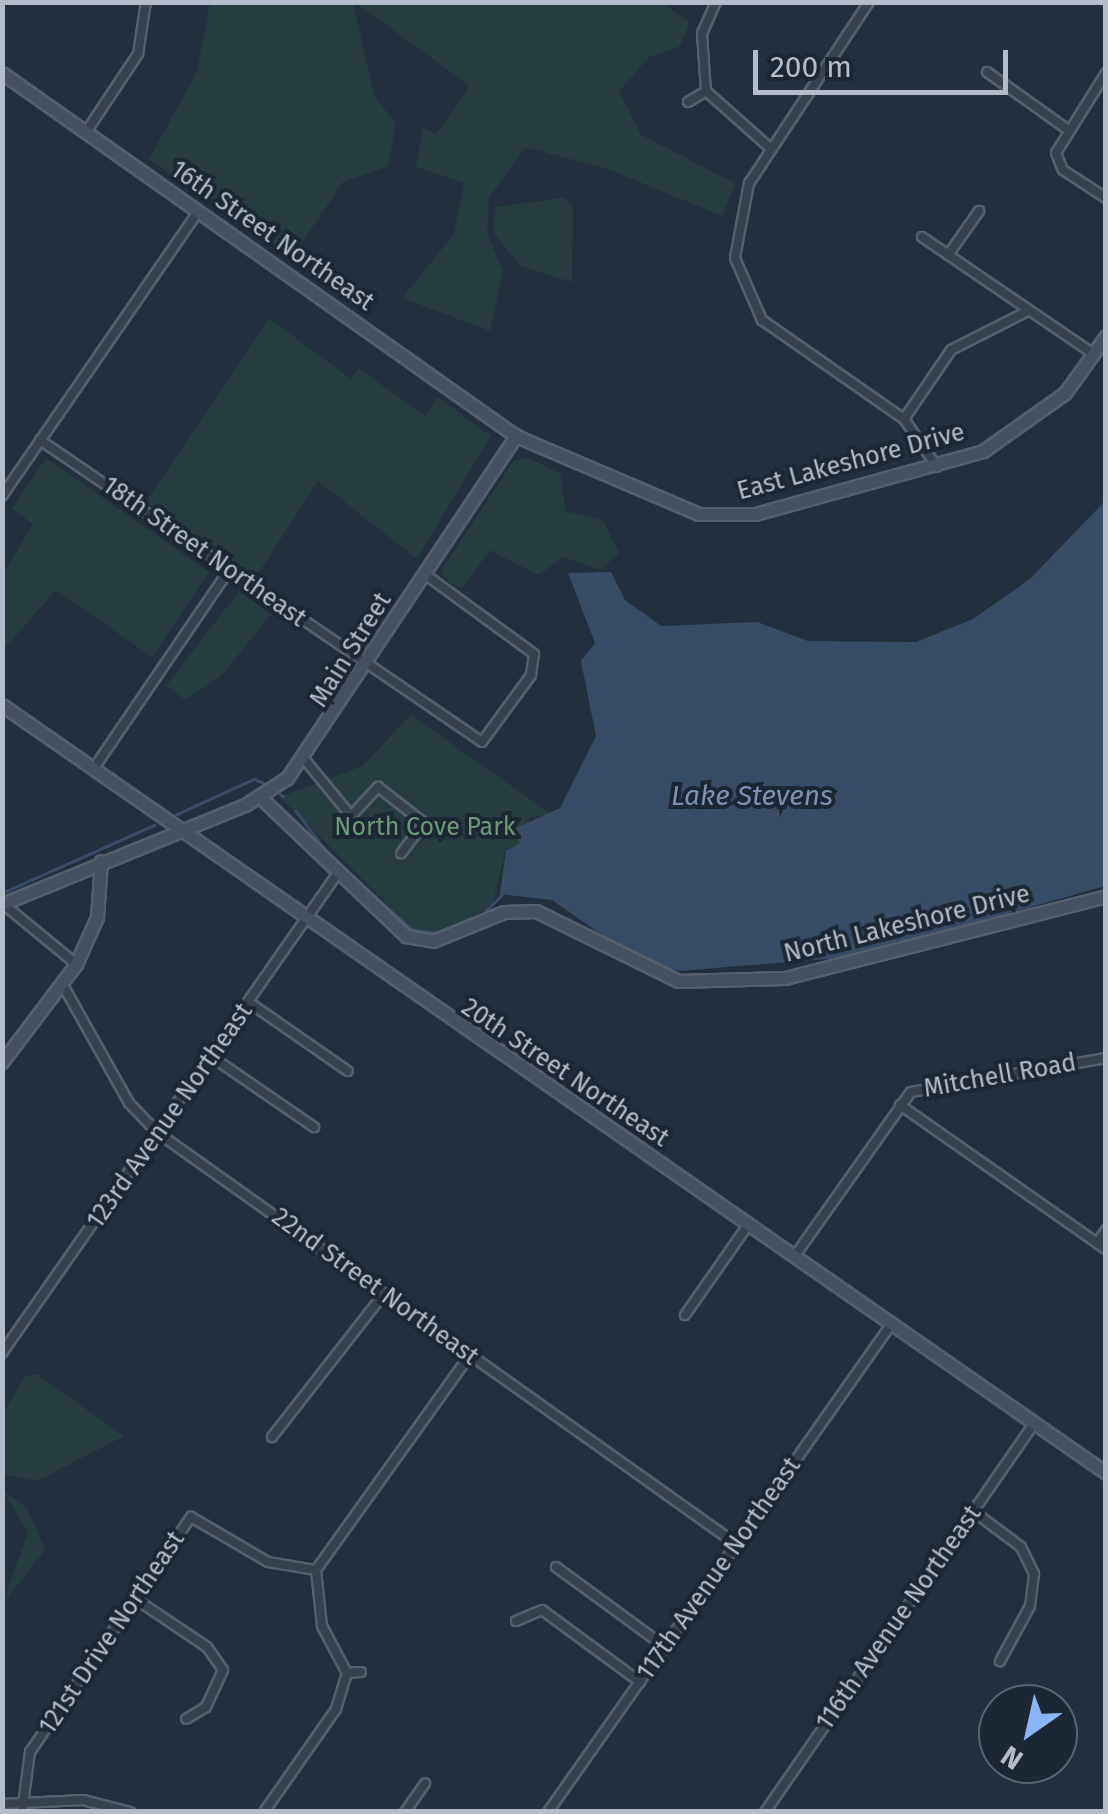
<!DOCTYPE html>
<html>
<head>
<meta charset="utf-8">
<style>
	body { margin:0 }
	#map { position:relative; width:1108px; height:1814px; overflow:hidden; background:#242f3e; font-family:"Fira Sans",sans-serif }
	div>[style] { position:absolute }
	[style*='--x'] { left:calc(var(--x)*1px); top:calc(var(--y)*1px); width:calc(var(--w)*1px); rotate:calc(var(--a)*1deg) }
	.green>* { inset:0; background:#263c3f }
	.water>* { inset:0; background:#394c67 }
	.stream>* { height:2.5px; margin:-1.25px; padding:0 1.25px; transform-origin:1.25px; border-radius:1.25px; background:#394c67 }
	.roads { filter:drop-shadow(2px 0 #565f6c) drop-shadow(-2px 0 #565f6c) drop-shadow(0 2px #565f6c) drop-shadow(0 -2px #565f6c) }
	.street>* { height:8px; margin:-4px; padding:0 4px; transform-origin:4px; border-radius:4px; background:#38414e }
	.secondary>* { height:11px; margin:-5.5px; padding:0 5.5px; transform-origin:5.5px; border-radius:5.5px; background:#465061 }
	span { translate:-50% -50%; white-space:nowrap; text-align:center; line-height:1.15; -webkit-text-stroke:8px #1d2633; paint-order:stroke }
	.street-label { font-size:25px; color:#b4bcc9 }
	.park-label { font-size:25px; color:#6b9a76 }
	.water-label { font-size:28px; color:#7c92b1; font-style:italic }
	.frame { position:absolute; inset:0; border:5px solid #b4bcc9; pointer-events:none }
	.north { position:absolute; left:978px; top:1684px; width:100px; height:100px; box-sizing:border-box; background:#1d2633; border:2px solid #59626f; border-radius:50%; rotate:214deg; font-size:28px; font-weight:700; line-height:40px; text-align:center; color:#b4bcc9 }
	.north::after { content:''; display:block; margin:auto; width:35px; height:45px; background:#8ab4f8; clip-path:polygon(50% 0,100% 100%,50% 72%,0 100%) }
	.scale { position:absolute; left:753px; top:50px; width:255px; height:45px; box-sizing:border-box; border:5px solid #b4bcc9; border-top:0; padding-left:12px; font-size:30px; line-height:35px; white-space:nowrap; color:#b4bcc9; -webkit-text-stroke:8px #1d2633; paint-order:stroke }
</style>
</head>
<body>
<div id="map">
	<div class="green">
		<div style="clip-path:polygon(210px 3px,353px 3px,374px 95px,396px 124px,388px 166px,343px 182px,291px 259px,149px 159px,197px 72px)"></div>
		<div style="clip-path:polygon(356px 3px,662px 3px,690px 23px,680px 46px,649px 57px,619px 91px,641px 135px,735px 183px,722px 216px,608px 169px,525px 147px,489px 198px,487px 233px,503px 271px,490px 331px,402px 298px,454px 234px,464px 183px,416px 167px,423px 128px,436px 134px,470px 86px)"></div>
		<div style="clip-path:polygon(563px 198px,573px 205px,572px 282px,520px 266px,493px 232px,495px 207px)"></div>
		<div style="clip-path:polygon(269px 318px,351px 379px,359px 369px,426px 416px,438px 397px,491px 436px,417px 559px,318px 481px,256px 577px,146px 502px)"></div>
		<div style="clip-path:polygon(527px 457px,561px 474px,565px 511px,603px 520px,619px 553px,600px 570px,564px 557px,538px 575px,490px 550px,462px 589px,450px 583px,440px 573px,513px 461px)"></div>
		<div style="clip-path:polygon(46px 458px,209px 572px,152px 657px,56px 590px,3px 650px,3px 575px,33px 524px,12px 509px)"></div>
		<div style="clip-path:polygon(239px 591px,271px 615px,220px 677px,185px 700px,166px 686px)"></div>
		<div style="clip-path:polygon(411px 715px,551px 814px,530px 817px,520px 843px,505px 852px,492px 907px,436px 934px,410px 927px,280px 797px,362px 766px)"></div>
		<div style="clip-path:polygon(37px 1374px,124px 1436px,37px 1481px,3px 1474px,2px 1415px,25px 1376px)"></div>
		<div style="clip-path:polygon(3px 1491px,27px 1508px,45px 1550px,3px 1603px,28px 1532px)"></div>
	</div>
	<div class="water">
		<div style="clip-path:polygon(1105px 501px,1105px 886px,859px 956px,680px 971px,641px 962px,552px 900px,500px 894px,506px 851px,520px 843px,514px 829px,560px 808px,596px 736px,581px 661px,595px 643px,568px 573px,611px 572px,625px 600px,661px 626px,757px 622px,808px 641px,916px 642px,973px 619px,1030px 579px)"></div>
	</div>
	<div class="stream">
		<div style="--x:280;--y:794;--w:4;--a:34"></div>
		<div style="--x:296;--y:811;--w:58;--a:52.7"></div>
		<div style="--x:173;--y:816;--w:89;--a:-24.6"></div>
		<div style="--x:254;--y:779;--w:11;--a:22"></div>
		<div style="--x:341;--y:866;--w:95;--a:41.6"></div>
		<div style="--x:412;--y:929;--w:26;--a:9"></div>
		<div style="--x:2;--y:893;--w:167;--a:-24.1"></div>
		<div style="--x:482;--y:915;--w:30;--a:-46"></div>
	</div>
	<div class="roads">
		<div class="street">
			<div style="--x:716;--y:2;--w:34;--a:114"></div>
			<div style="--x:702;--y:33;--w:58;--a:86.1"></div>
			<div style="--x:706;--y:91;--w:87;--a:41.7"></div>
			<div style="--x:869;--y:2;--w:217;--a:123.5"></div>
			<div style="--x:749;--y:183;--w:76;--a:100.6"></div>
			<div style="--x:735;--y:258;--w:68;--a:66.5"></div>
			<div style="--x:762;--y:320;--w:173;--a:34.9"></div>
			<div style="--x:904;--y:419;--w:58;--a:55.5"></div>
			<div style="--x:987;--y:72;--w:98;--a:35.5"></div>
			<div style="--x:1106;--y:73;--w:94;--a:122"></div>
			<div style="--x:1056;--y:153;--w:18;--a:68"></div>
			<div style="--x:1063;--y:170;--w:51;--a:33.1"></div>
			<div style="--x:688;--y:102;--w:21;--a:-31"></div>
			<div style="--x:86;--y:132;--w:94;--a:-56.3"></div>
			<div style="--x:138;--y:54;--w:53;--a:-81.3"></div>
			<div style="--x:922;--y:237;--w:209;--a:34.3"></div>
			<div style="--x:948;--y:255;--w:54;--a:-54.8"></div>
			<div style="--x:904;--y:419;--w:83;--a:-55.7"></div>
			<div style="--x:951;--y:350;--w:84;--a:-26.9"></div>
			<div style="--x:40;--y:440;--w:535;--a:34.34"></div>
			<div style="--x:482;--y:742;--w:83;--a:-53.8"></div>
			<div style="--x:531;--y:675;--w:21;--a:-82"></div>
			<div style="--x:534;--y:654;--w:134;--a:-143.8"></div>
			<div style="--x:2;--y:496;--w:345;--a:-55.4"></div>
			<div style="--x:305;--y:760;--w:72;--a:50.6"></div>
			<div style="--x:351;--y:816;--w:40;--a:-47"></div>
			<div style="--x:378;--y:787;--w:58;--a:38"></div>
			<div style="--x:424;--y:823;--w:38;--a:127"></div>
			<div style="--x:94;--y:768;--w:241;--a:-55.7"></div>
			<div style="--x:3;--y:904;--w:94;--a:39.4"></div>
			<div style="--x:64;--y:987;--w:133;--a:60.7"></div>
			<div style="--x:129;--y:1103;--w:42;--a:46"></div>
			<div style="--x:158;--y:1133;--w:708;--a:35.4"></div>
			<div style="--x:250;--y:1003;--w:119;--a:34.8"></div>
			<div style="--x:212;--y:1057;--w:124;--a:34.5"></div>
			<div style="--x:900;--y:1105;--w:251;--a:35"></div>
			<div style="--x:1097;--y:1243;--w:16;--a:-55"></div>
			<div style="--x:794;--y:1257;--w:202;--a:-54.7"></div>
			<div style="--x:911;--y:1092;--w:198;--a:-9.9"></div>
			<div style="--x:685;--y:1315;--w:110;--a:-55"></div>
			<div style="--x:2;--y:1353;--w:581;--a:-55.02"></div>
			<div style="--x:272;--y:1437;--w:180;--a:-52"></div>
			<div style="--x:973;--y:1511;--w:60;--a:36.9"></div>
			<div style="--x:1021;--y:1547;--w:30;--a:64"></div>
			<div style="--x:1034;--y:1574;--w:32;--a:97"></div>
			<div style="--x:1030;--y:1606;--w:63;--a:118.6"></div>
			<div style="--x:556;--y:1567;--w:134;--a:36.2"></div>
			<div style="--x:316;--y:1570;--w:263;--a:-54.4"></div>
			<div style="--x:137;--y:1600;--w:84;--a:33.9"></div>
			<div style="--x:207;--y:1647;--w:28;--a:55"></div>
			<div style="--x:223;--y:1670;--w:41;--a:114.7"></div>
			<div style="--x:206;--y:1707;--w:23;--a:149"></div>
			<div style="--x:516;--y:1621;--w:28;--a:-23"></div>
			<div style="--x:542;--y:1610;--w:122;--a:36.3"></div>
			<div style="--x:2;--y:1804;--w:81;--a:-2.8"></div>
			<div style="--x:83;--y:1800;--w:49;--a:14.3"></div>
			<div style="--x:22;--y:1812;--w:61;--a:-82.4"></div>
			<div style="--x:30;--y:1752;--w:285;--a:-55.6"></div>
			<div style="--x:191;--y:1517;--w:89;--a:30.3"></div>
			<div style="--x:268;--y:1562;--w:49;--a:9.5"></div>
			<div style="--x:316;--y:1570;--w:56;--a:83.9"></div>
			<div style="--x:322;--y:1626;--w:53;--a:62"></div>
			<div style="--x:347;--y:1673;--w:14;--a:-4"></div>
			<div style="--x:264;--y:1812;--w:126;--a:-55"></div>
			<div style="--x:336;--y:1709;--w:38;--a:-73"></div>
			<div style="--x:405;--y:1812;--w:35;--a:-55"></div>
			<div style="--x:548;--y:1812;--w:594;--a:-54.87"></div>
			<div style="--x:765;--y:1812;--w:472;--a:-55.3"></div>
		</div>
		<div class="secondary">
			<div style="--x:2;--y:73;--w:629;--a:35.23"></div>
			<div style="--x:516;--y:436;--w:199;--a:23.1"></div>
			<div style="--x:699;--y:514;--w:56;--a:0"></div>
			<div style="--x:755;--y:514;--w:237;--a:-15.4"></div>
			<div style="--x:983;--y:451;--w:100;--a:-35.3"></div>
			<div style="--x:1065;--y:393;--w:70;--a:-54.3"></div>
			<div style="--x:2;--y:705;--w:1345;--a:34.82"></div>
			<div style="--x:260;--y:797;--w:202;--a:43.6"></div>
			<div style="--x:406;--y:936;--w:27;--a:10"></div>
			<div style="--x:433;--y:941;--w:77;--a:-22.2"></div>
			<div style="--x:504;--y:912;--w:32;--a:-2"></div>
			<div style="--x:536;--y:911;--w:158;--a:26.2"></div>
			<div style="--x:678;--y:981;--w:107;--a:-1.6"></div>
			<div style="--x:785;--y:978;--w:331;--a:-14.3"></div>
			<div style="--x:2;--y:904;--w:262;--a:-22.2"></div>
			<div style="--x:245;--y:805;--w:50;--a:-32.7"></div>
			<div style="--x:287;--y:778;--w:412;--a:-56.2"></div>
			<div style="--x:2;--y:1062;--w:123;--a:-52.9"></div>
			<div style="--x:76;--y:964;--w:51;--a:-65.9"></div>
			<div style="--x:97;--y:917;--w:56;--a:-85.9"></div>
		</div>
	</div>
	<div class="street-label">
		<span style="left:272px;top:236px;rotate:35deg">16th Street Northeast</span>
		<span style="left:851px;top:462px;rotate:-15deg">East Lakeshore Drive</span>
		<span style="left:204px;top:552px;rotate:35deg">18th Street Northeast</span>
		<span style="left:351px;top:650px;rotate:-58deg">Main Street</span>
		<span style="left:907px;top:924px;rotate:-14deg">North Lakeshore Drive</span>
		<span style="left:565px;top:1073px;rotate:34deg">20th Street Northeast</span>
		<span style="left:1000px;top:1076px;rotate:-10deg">Mitchell Road</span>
		<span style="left:170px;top:1116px;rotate:-55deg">123rd Avenue Northeast</span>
		<span style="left:375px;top:1287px;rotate:36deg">22nd Street Northeast</span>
		<span style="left:719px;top:1569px;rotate:-55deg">117th Avenue Northeast</span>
		<span style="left:899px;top:1618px;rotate:-55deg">116th Avenue Northeast</span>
		<span style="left:112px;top:1633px;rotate:-56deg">121st Drive Northeast</span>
	</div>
	<div class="park-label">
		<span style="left:425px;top:827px">North Cove Park</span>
	</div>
	<div class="water-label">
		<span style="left:752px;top:796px">Lake Stevens</span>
	</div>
	<div class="frame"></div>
	<div class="north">N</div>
	<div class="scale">200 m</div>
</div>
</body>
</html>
